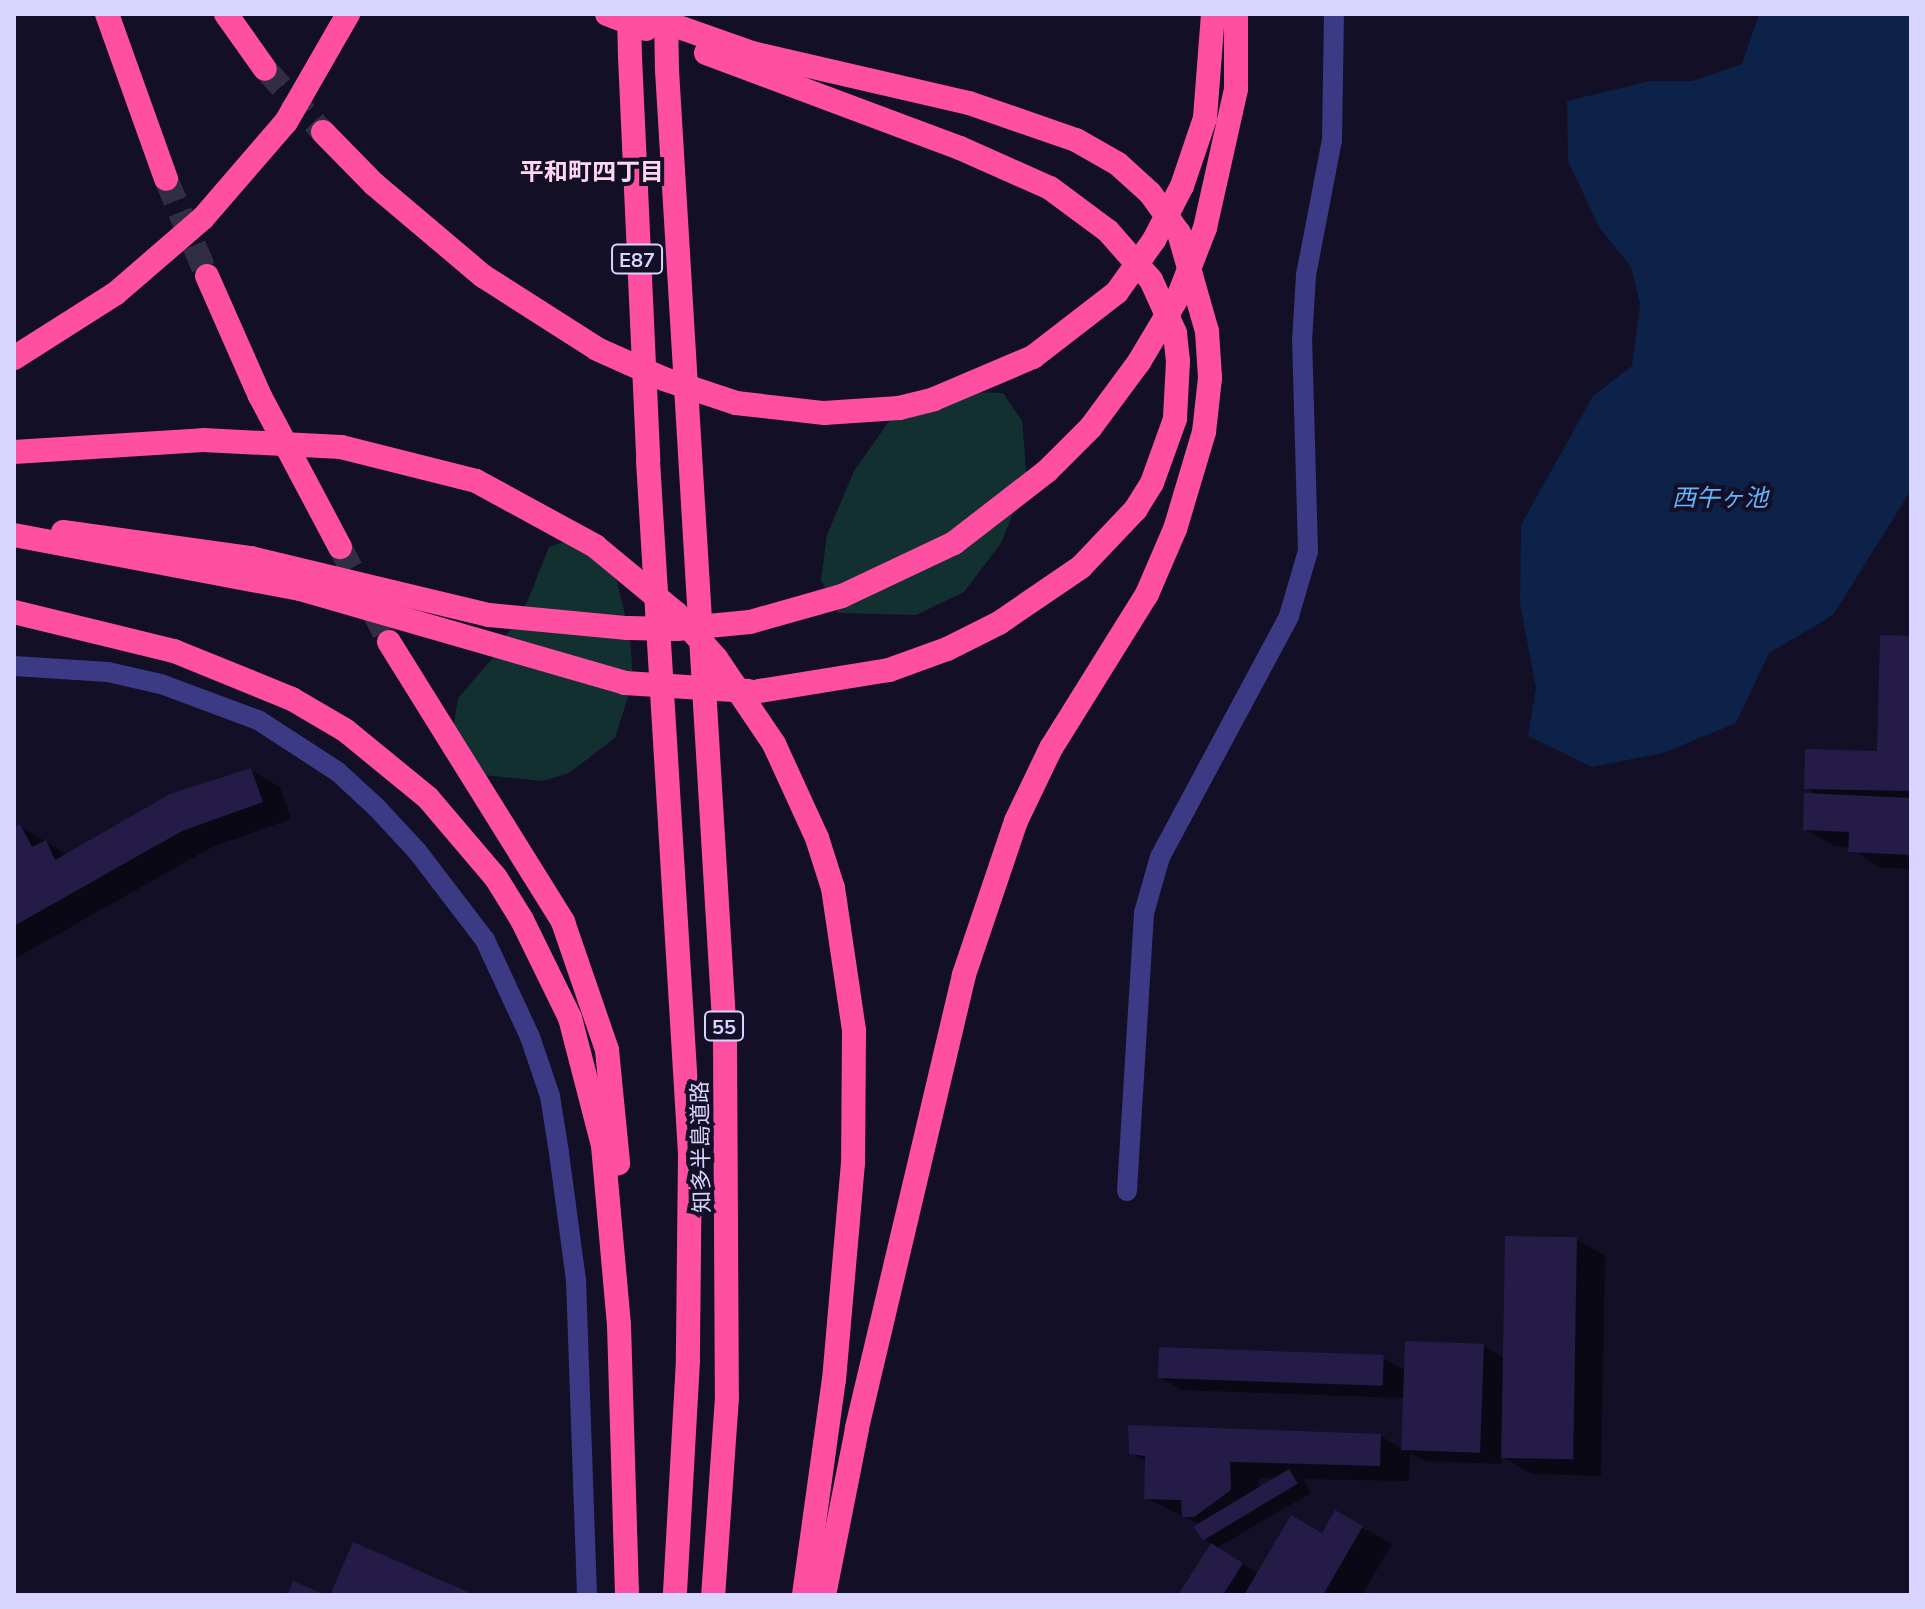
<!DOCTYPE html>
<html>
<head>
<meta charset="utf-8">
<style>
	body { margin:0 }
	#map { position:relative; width:1925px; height:1609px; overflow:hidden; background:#130f26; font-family:Mulish,"Noto Sans JP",sans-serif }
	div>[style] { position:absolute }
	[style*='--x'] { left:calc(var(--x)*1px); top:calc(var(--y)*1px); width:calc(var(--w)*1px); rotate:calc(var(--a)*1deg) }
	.green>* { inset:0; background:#12302f }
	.water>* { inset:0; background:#0c2248 }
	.shadow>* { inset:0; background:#0007 }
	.building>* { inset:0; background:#241b47; transform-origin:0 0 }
	.highway-tunnel>* { height:24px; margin-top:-12px; transform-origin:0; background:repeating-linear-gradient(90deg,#312d47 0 24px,transparent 0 36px) }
	.street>* { height:20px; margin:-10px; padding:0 10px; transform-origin:10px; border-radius:10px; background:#3d3a85 }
	.highway>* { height:24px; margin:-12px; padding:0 12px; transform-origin:12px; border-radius:12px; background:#ff4fa3 }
	.highway-bridge>* { height:24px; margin:-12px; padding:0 12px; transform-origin:12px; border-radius:12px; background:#ff4fa3 }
	span { translate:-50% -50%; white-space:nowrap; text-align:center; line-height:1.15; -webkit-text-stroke:8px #130f26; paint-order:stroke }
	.shield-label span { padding:2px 6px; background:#130f26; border:2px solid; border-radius:6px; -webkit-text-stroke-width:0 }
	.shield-label { font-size:20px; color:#d9d4ff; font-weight:700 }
	.street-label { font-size:22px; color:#d9d4ff }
	.neighbourhood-label { font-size:24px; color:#ffd6f0; font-weight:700 }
	.water-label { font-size:24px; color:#62b6ff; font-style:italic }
	.frame { position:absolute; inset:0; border:16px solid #d9d4ff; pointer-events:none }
</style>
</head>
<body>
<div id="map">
	<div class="green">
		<div style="clip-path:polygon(944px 391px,1003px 393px,1022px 421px,1027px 480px,1001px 543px,964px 592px,916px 615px,838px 613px,821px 580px,827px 535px,854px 471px,892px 417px)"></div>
		<div style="clip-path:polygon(581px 536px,610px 553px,630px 635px,633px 681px,615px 738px,569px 773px,543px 781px,474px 774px,452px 736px,458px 698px,491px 660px,528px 600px,549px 547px)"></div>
	</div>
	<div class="water">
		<div style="clip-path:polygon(1759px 14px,1911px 14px,1911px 490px,1833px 615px,1769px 653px,1736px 723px,1663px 753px,1592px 767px,1528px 736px,1536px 688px,1520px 604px,1521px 525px,1593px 396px,1632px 366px,1640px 304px,1631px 267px,1599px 227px,1568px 161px,1567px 101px,1650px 81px,1692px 81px,1742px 64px)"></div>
	</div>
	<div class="shadow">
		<div style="clip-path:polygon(1911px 638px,1911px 869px,1880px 868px,1850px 847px,1834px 846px,1805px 829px,1819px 796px,1806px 788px,1879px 753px)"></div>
		<div style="clip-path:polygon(251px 770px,280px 787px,291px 819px,212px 847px,14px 959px,14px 829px,20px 826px,68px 855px)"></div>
		<div style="clip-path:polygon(evenodd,1576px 1239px,1605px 1256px,1601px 1476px,1532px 1474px,1502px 1457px,1502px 1464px,1425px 1461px,1410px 1453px,1409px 1481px,1303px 1479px,1311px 1493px,1216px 1548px,1259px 1574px,1323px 1536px,1336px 1513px,1392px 1544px,1362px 1595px,1180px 1595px,1212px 1544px,1204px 1539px,1199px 1524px,1146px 1498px,1147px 1462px,1131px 1453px,1380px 1436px,1403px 1449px,1405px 1398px,1181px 1390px,1159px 1377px,1383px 1358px,1406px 1371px,1484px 1346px,1504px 1358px,1576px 1239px,1259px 1478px,1278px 1478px,1259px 1489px,1259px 1478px)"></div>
	</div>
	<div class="building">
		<div style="clip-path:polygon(1880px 635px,1911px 636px,1911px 791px,1804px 789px,1805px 749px,1877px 751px)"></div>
		<div style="clip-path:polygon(251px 768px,263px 802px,182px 831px,14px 926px,14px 827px,20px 824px,32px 847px,46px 840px,55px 860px,170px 794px)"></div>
		<div style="clip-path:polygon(1804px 793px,1911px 798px,1911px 855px,1848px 852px,1849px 832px,1803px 830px)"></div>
		<div style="left:1505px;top:1236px;width:72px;height:222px;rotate:1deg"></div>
		<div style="left:1405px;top:1341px;width:79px;height:109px;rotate:2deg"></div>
		<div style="left:1159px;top:1347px;width:225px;height:31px;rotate:2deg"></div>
		<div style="clip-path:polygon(1128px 1425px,1381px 1434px,1380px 1466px,1230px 1462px,1231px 1490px,1194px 1517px,1182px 1517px,1181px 1500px,1144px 1499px,1145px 1456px,1129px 1454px)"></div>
		<div style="left:1289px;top:1469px;width:17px;height:111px;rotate:59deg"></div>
		<div style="clip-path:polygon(1335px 1510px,1363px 1526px,1323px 1595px,1244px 1595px,1291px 1515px,1322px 1533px)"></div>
		<div style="clip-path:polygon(353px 1542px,475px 1595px,330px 1595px)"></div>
		<div style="clip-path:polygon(1211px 1543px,1243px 1563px,1223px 1595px,1178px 1595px)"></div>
		<div style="clip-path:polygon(293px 1581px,326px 1595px,287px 1595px)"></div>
	</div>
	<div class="highway-tunnel">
		<div style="--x:265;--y:69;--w:86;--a:47.4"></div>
		<div style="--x:166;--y:179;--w:105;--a:67.1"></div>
		<div style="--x:340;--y:547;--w:107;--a:62.7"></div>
	</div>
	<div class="street">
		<div style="--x:14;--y:666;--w:94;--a:3.7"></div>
		<div style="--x:108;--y:672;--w:54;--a:12.8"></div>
		<div style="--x:161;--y:684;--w:103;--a:20.4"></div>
		<div style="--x:258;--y:720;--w:95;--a:33"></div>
		<div style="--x:338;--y:772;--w:53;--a:42.7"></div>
		<div style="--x:377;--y:808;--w:59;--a:47.1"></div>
		<div style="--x:417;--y:851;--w:112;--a:52.6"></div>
		<div style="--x:485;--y:940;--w:107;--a:65.1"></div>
		<div style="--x:530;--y:1037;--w:62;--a:71.3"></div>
		<div style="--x:550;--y:1096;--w:58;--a:81"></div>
		<div style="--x:559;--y:1153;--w:128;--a:82.4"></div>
		<div style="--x:576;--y:1280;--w:315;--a:88"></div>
		<div style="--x:1127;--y:1191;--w:279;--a:-86.5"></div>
		<div style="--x:1144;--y:913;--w:58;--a:-74.1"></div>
		<div style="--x:1160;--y:857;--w:273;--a:-61.8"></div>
		<div style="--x:1289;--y:616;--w:68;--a:-73.7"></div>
		<div style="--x:1308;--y:551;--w:210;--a:-91.6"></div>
		<div style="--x:1302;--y:341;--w:66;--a:-86.5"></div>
		<div style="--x:1306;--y:275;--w:137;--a:-79.1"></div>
		<div style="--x:1332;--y:140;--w:126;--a:-89.1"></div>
	</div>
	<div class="highway">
		<div style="--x:107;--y:14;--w:175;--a:70.3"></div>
		<div style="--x:226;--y:14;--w:67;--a:54.7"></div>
		<div style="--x:607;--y:14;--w:42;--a:21"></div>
		<div style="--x:642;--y:14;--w:117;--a:19.5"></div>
		<div style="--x:752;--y:53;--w:223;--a:13"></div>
		<div style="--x:969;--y:103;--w:113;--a:19.1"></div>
		<div style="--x:1076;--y:140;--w:48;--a:29.7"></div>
		<div style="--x:1118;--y:164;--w:43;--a:42.2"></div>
		<div style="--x:1150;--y:193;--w:49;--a:54.1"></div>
		<div style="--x:1179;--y:233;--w:102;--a:74.1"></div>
		<div style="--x:1207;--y:331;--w:47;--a:86.3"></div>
		<div style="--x:1210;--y:378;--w:54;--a:96.3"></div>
		<div style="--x:1204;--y:432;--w:101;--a:106.6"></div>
		<div style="--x:1175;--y:529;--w:71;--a:113.3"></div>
		<div style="--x:1147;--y:594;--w:181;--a:121.9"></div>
		<div style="--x:1051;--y:748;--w:81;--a:115.6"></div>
		<div style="--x:1016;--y:821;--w:163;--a:108.7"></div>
		<div style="--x:964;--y:975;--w:466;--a:103.3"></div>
		<div style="--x:857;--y:1429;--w:169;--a:101.2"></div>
		<div style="--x:706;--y:53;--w:271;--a:20.5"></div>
		<div style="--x:960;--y:148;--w:98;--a:24"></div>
		<div style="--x:1050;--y:188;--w:72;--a:36.6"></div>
		<div style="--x:1108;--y:231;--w:65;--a:48.7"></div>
		<div style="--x:1151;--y:280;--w:58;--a:65.6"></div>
		<div style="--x:1175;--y:333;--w:28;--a:84"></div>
		<div style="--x:1178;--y:361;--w:58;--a:93"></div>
		<div style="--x:1175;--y:419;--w:68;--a:109.8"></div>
		<div style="--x:1152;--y:483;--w:31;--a:122"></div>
		<div style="--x:1136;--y:509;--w:80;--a:133.5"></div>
		<div style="--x:1081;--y:567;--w:99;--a:145.7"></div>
		<div style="--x:999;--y:623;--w:58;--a:153.4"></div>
		<div style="--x:947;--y:649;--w:62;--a:160.1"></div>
		<div style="--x:889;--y:670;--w:131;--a:170.8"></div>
		<div style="--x:630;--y:57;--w:404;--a:87.4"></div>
		<div style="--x:648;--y:461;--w:694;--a:86.53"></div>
		<div style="--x:690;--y:1154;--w:206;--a:90.6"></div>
		<div style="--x:688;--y:1360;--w:235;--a:93.2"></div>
		<div style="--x:667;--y:70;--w:971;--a:86.57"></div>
		<div style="--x:725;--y:1039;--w:358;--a:89.7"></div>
		<div style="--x:727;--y:1397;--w:198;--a:94"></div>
		<div style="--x:323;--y:132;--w:73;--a:45.6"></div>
		<div style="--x:374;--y:184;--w:143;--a:40.2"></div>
		<div style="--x:483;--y:276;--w:135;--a:32.6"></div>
		<div style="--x:1182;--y:186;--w:72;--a:-71.3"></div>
		<div style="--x:1205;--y:118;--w:104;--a:-85.6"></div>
		<div style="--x:1205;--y:228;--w:142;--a:-77.4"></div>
		<div style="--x:1236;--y:89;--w:75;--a:-90"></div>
		<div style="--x:207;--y:276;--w:131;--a:66.2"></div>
		<div style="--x:260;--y:396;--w:171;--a:62.1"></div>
		<div style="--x:14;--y:358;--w:120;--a:-32.4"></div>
		<div style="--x:115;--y:294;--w:116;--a:-40.8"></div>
		<div style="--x:203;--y:218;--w:127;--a:-49.2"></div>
		<div style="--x:286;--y:122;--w:125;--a:-60.1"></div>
		<div style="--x:736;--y:403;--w:89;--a:6.5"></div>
		<div style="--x:824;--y:413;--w:75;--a:-3.8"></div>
		<div style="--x:899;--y:408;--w:36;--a:-14"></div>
		<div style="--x:934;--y:399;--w:108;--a:-23"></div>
		<div style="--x:1033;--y:357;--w:106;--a:-37.7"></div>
		<div style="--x:14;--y:452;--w:189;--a:-3.6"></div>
		<div style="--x:63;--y:532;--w:190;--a:7.9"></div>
		<div style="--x:251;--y:558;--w:245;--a:13.5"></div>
		<div style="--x:489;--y:615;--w:139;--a:5.4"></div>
		<div style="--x:14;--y:535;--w:291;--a:10.7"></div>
		<div style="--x:300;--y:589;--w:338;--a:16.1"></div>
		<div style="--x:14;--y:612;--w:165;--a:13.7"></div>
		<div style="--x:174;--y:651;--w:127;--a:22.1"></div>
		<div style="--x:292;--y:699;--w:61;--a:30.3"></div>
		<div style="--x:345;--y:730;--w:107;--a:39.3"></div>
		<div style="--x:428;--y:798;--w:105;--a:49.6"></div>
		<div style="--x:496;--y:878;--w:49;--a:58.2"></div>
		<div style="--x:522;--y:920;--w:109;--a:63.9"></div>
		<div style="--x:570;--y:1018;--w:132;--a:75.5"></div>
		<div style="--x:603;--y:1146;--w:180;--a:84.9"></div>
		<div style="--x:619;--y:1325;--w:270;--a:88.3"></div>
		<div style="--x:750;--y:622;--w:96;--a:-15.8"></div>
		<div style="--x:842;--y:596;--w:124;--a:-25.3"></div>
		<div style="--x:954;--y:543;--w:118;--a:-37.7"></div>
		<div style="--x:1047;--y:471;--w:62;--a:-45"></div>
		<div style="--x:1091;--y:427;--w:81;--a:-53.6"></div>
		<div style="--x:389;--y:642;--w:330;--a:58.1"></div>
		<div style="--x:563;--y:922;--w:135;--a:71"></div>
		<div style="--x:607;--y:1050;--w:114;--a:84.4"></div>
		<div style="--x:804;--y:1595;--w:217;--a:-82.1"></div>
		<div style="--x:834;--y:1380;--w:218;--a:-85"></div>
	</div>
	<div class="highway-bridge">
		<div style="--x:629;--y:14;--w:43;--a:88.7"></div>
		<div style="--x:666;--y:14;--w:56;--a:89"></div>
		<div style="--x:1117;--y:292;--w:64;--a:-54.6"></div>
		<div style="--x:1154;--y:240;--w:61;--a:-62.6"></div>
		<div style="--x:597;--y:349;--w:73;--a:24.1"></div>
		<div style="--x:664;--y:379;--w:76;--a:18.4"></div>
		<div style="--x:1139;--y:362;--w:78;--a:-59.2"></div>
		<div style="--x:1179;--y:295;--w:72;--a:-68.8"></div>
		<div style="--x:203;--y:440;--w:138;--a:2.9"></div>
		<div style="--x:341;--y:447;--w:139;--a:14.1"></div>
		<div style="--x:476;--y:481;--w:136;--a:28.6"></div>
		<div style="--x:595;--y:546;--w:105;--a:39.6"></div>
		<div style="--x:676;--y:613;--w:60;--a:48.4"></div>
		<div style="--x:716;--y:658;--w:104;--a:56"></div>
		<div style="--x:774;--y:744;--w:103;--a:65.4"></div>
		<div style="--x:817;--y:838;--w:52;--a:72.3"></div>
		<div style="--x:833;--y:888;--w:144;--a:81.6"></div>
		<div style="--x:854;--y:1030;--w:133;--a:90.4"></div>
		<div style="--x:627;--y:628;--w:50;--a:1.1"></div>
		<div style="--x:677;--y:629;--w:73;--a:-5.5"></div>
		<div style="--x:625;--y:683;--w:124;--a:3.7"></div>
	</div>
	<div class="shield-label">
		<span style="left:637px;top:259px">E87</span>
		<span style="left:724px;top:1026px">55</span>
	</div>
	<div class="street-label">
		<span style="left:701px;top:1147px;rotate:-91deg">知多半島道路</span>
	</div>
	<div class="neighbourhood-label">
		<span style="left:592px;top:172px">平和町四丁目</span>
	</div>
	<div class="water-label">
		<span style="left:1720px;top:498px">西午ヶ池</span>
	</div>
	<div class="frame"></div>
</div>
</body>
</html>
